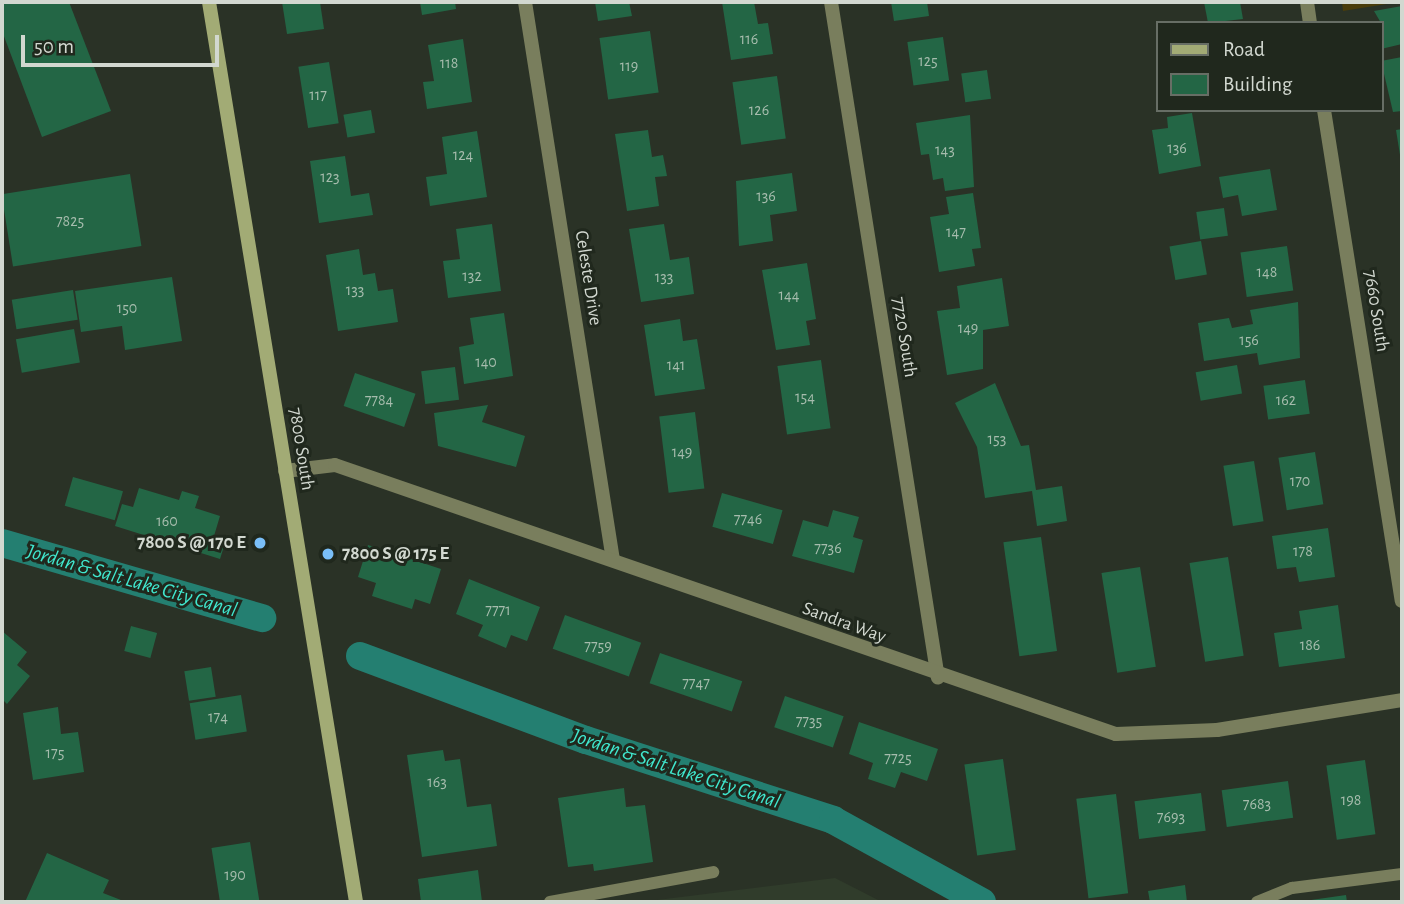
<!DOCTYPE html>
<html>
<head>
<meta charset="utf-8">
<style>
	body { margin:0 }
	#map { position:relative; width:1404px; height:904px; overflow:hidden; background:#2a3226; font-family:"Alegreya Sans",sans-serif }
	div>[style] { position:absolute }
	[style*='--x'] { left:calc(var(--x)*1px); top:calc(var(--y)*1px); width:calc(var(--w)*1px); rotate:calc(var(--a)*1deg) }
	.built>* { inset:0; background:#303c2b }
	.green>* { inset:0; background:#4a3d0b }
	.canal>* { height:28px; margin:-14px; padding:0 14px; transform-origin:14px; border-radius:14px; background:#247f71 }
	.building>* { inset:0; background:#236645; transform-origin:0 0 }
	.lane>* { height:12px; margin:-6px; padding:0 6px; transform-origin:6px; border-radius:6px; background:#797e5d }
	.street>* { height:14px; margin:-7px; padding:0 7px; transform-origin:7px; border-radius:7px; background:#797e5d }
	.secondary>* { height:14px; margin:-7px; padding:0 7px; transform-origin:7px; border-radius:7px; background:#a2ab75 }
	.dots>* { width:19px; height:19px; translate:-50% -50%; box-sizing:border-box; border:4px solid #20281d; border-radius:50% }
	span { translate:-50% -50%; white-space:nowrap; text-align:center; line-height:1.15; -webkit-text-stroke:6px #20281d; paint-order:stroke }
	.number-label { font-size:16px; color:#a6bcad }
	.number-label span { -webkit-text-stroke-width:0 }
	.street-label { font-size:19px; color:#d2d8d0 }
	.poi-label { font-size:19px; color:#d2d8d0; font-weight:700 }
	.right { translate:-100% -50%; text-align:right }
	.left { translate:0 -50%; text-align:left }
	.water-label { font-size:21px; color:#40e7ce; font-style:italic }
	.frame { position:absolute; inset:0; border:4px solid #d2d8d0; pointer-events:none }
	.legend { position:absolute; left:1156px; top:21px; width:228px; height:91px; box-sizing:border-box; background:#20281d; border:2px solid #676e65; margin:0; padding:9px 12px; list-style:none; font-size:21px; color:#d2d8d0 }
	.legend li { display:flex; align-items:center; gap:14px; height:35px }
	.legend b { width:35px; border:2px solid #676e65 }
	.scale { position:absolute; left:21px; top:35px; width:198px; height:32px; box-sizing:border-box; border:4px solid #d2d8d0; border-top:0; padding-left:9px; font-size:21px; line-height:24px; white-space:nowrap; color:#d2d8d0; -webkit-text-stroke:5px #20281d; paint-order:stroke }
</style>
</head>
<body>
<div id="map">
	<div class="built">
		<div style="clip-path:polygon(835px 878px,882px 902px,641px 902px)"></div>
	</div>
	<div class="green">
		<div style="clip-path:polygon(1342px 2px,1399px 2px,1343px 11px)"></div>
	</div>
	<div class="canal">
		<div style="--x:2;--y:543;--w:271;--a:16.1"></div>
		<div style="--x:360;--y:656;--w:241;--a:20.4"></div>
		<div style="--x:586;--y:740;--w:260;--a:17.9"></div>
		<div style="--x:833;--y:820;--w:170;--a:28.8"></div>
	</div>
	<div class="building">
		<div style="clip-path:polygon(2px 2px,69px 2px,111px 111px,42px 137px,2px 31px)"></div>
		<div style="clip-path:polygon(282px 2px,320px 2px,324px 29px,287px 34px)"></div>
		<div style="clip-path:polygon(420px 2px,455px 2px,456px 9px,422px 15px)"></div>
		<div style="clip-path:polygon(595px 2px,629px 2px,632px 16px,598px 21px)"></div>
		<div style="clip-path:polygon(722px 2px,754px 2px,758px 24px,768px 23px,773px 54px,731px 60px)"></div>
		<div style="clip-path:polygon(891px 2px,927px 2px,929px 16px,894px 21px)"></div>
		<div style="clip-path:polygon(1204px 2px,1240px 2px,1243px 19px,1208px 23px)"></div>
		<div style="clip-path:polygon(1402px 6px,1402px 44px,1381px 49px,1381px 23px,1374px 11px)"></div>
		<div style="left:650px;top:31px;width:62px;height:51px;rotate:82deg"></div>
		<div style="left:943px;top:37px;width:44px;height:36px;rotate:82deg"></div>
		<div style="clip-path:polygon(463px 39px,472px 102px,427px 109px,423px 82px,434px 81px,428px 45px)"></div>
		<div style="clip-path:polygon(1402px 57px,1402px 111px,1393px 112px,1381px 61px)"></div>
		<div style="left:329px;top:62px;width:62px;height:31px;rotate:81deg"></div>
		<div style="left:987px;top:70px;width:29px;height:26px;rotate:82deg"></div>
		<div style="left:777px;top:76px;width:63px;height:45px;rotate:82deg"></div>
		<div style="left:371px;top:110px;width:23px;height:28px;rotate:80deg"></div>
		<div style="clip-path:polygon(1192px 113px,1201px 166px,1159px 174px,1152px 130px,1168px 128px,1167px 117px)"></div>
		<div style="clip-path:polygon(970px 115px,974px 187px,945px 191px,943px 178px,933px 180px,929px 154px,921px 155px,916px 123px)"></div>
		<div style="clip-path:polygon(1402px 129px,1402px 161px,1401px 161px,1396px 130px)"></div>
		<div style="clip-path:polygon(648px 130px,652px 157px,663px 155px,667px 176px,655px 177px,659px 206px,627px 211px,615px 134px)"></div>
		<div style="clip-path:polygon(477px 131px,487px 197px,430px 206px,426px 177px,447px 174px,442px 137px)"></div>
		<div style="clip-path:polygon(345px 156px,351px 196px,369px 193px,373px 215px,319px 223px,310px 161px)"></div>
		<div style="clip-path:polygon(1270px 169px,1277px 210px,1242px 216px,1238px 195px,1223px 198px,1219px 177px)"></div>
		<div style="clip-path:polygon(792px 173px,797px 211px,770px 215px,773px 241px,739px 246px,736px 181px)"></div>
		<div style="left:130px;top:174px;width:73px;height:130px;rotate:81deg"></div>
		<div style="clip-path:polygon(973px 193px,981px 248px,972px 249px,975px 266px,939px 272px,930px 217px,949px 214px,946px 197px)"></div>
		<div style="left:1224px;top:208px;width:28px;height:28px;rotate:82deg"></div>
		<div style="clip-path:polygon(492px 224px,501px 291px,448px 298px,443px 261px,460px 259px,456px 229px)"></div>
		<div style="clip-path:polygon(664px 224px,670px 260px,689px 257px,694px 294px,641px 302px,629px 229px)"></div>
		<div style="left:1201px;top:241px;width:34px;height:32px;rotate:80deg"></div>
		<div style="left:1287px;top:246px;width:45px;height:47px;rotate:82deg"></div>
		<div style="clip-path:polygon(359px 249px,363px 275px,375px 273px,378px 291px,393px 289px,398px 322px,338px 331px,326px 255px)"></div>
		<div style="clip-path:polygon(807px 263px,816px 319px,806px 321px,810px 345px,776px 350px,762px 270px)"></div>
		<div style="clip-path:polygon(172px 277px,182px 341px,125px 350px,122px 326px,81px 332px,75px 291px)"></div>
		<div style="clip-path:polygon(1002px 278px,1009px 326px,983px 330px,983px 369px,947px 375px,937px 311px,960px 308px,957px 286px)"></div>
		<div style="left:73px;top:290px;width:30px;height:62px;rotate:81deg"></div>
		<div style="clip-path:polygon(1298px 302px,1300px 358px,1259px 365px,1257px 353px,1204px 361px,1198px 323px,1229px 318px,1232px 328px,1253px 324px,1250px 310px)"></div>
		<div style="clip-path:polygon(504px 313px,513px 376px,464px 384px,459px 347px,474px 344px,470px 318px)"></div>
		<div style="clip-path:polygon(680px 319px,683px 341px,697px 339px,705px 389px,655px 396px,644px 325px)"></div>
		<div style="left:74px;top:329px;width:34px;height:59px;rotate:80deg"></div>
		<div style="left:821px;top:360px;width:69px;height:44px;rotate:82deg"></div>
		<div style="left:1237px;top:365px;width:29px;height:42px;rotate:80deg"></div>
		<div style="left:455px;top:367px;width:33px;height:34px;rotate:83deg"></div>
		<div style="left:355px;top:373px;width:64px;height:35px;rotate:19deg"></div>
		<div style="left:1305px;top:380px;width:34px;height:42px;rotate:82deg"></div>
		<div style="clip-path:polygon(995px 383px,1021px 446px,1029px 445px,1036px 490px,1062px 486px,1067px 521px,1037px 526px,1032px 491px,985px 498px,977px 447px,955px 403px)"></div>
		<div style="clip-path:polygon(488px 405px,482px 422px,525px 436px,516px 467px,438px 446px,434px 413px)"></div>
		<div style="left:695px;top:412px;width:77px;height:36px;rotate:83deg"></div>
		<div style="left:1315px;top:452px;width:53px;height:37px;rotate:81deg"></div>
		<div style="left:1254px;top:461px;width:61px;height:31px;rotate:81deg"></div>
		<div style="left:73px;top:477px;width:52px;height:30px;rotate:16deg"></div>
		<div style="clip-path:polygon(139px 488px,179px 500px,182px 491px,199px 496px,195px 508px,220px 516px,214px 536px,226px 540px,220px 559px,115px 526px,122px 504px,133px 507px)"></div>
		<div style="left:722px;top:493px;width:63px;height:35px;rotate:16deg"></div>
		<div style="clip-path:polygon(833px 510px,859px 517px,853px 537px,863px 540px,854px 573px,792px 556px,803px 520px,828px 527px)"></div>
		<div style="clip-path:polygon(1328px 528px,1335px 577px,1299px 582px,1296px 567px,1277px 569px,1272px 536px)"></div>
		<div style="left:1041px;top:537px;width:115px;height:38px;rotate:82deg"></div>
		<div style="clip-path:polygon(368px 545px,441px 569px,430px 604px,415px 599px,412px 609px,372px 596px,376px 583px,358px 577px)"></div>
		<div style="left:1228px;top:557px;width:100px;height:39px;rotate:81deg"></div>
		<div style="left:1140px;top:567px;width:101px;height:39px;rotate:81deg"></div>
		<div style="clip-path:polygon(469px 579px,540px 607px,527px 641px,511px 635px,506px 648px,478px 636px,483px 625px,456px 614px)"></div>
		<div style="clip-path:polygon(1338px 605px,1345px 658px,1279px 667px,1274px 633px,1302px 629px,1299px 611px)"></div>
		<div style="left:565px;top:615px;width:81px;height:36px;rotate:20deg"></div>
		<div style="left:131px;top:626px;width:27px;height:26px;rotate:15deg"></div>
		<div style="clip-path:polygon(2px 631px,27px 652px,17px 665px,30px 676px,7px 704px,2px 699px)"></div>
		<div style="left:660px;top:653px;width:87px;height:32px;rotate:19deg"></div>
		<div style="left:211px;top:667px;width:30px;height:27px;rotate:81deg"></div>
		<div style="left:241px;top:695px;width:37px;height:52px;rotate:81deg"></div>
		<div style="left:785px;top:696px;width:62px;height:33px;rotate:19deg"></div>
		<div style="clip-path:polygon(58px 707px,61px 734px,78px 732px,84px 772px,33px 780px,23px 713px)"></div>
		<div style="clip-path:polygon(859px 722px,938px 749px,927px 781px,901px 772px,895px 788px,868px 779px,873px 763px,849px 754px)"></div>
		<div style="clip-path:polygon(443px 750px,445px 761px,460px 759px,467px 807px,491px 804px,497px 846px,422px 857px,407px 755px)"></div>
		<div style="left:1003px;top:759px;width:92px;height:39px;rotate:82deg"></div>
		<div style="left:1365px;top:760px;width:75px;height:39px;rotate:82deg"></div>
		<div style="left:1288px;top:781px;width:37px;height:67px;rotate:82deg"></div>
		<div style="clip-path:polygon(624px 788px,626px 807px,645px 805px,653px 862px,594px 871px,593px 864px,568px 867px,558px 798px)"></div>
		<div style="left:1201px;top:793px;width:38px;height:67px;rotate:83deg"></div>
		<div style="left:1116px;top:794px;width:100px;height:40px;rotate:83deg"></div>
		<div style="left:250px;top:842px;width:61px;height:39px;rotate:81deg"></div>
		<div style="clip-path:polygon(47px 853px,109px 880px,103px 893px,126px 902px,25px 902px)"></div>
		<div style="clip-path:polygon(478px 870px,482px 902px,421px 902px,418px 879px)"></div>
		<div style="clip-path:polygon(1185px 885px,1187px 902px,1150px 902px,1148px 891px)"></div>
		<div style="clip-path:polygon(1346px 895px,1347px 902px,1304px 902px,1304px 901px)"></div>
	</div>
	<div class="lane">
		<div style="--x:550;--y:902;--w:166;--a:-10.4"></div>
		<div style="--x:1257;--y:902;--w:38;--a:-22"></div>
		<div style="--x:1292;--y:888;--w:111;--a:-7.3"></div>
	</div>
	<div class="street">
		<div style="--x:525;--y:2;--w:565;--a:81.04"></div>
		<div style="--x:831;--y:2;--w:684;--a:81.01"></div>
		<div style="--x:1307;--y:2;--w:21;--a:82"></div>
		<div style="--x:1324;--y:110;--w:497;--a:81"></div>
		<div style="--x:285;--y:471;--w:50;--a:-6.8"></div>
		<div style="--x:335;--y:465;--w:826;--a:19.01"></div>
		<div style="--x:1116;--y:734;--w:101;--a:-2.3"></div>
		<div style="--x:1217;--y:730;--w:187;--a:-9.2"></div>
	</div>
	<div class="secondary">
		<div style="--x:209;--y:2;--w:912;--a:80.72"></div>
	</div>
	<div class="dots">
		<div style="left:260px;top:543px;background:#7abff8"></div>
		<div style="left:328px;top:554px;background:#7abff8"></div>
	</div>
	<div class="number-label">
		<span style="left:749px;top:39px">116</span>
		<span style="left:928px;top:61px">125</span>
		<span style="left:449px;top:63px">118</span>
		<span style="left:629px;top:66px">119</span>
		<span style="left:318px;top:95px">117</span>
		<span style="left:759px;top:110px">126</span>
		<span style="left:1177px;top:148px">136</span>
		<span style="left:945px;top:150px">143</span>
		<span style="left:463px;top:155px">124</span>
		<span style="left:330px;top:177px">123</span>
		<span style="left:766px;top:196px">136</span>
		<span style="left:70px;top:221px">7825</span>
		<span style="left:956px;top:232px">147</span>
		<span style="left:1267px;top:272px">148</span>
		<span style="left:472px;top:276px">132</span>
		<span style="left:664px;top:277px">133</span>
		<span style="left:355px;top:290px">133</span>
		<span style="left:789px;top:295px">144</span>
		<span style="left:127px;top:308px">150</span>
		<span style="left:968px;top:328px">149</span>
		<span style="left:1249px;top:340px">156</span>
		<span style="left:486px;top:362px">140</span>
		<span style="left:676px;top:365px">141</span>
		<span style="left:805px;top:397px">154</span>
		<span style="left:379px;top:400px">7784</span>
		<span style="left:1286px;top:400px">162</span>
		<span style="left:997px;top:439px">153</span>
		<span style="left:682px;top:452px">149</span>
		<span style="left:1300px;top:481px">170</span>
		<span style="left:748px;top:519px">7746</span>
		<span style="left:167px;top:521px">160</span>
		<span style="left:828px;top:548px">7736</span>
		<span style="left:1303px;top:551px">178</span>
		<span style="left:498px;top:610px">7771</span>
		<span style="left:1310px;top:645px">186</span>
		<span style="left:598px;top:646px">7759</span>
		<span style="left:696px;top:683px">7747</span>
		<span style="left:218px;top:717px">174</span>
		<span style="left:809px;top:721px">7735</span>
		<span style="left:55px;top:753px">175</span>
		<span style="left:898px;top:758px">7725</span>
		<span style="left:437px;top:782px">163</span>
		<span style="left:1351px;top:800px">198</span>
		<span style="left:1257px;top:804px">7683</span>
		<span style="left:1171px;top:817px">7693</span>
		<span style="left:235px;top:875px">190</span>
	</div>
	<div class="street-label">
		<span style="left:588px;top:278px;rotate:81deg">Celeste Drive</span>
		<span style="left:1376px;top:311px;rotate:81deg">7660 South</span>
		<span style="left:904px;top:337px;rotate:81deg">7720 South</span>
		<span style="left:301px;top:449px;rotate:81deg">7800 South</span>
		<span style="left:844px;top:623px;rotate:20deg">Sandra Way</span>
	</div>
	<div class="poi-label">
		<span class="right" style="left:246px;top:543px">7800 S @ 170 E</span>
		<span class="left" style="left:342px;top:554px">7800 S @ 175 E</span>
	</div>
	<div class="water-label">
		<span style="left:132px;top:581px;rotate:16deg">Jordan &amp; Salt Lake City Canal</span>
		<span style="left:676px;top:769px;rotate:18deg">Jordan &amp; Salt Lake City Canal</span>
	</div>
	<div class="frame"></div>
	<ul class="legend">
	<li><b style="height:9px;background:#a2ab75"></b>Road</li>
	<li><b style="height:19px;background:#236645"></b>Building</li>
	</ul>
	<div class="scale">50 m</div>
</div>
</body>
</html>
